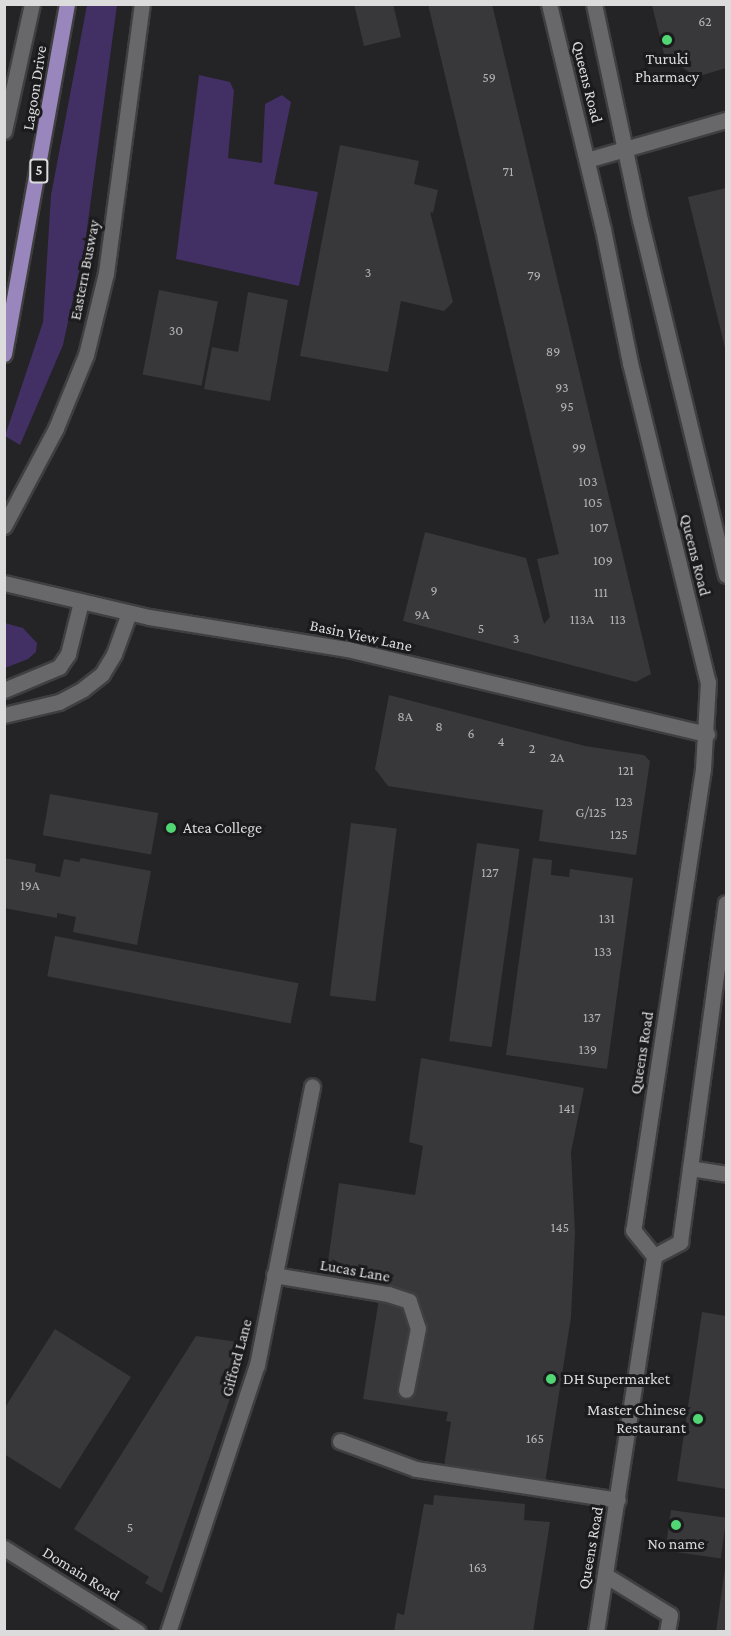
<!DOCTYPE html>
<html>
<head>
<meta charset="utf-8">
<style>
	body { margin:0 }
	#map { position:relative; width:731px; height:1636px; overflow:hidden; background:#242326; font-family:"Crimson Pro",serif }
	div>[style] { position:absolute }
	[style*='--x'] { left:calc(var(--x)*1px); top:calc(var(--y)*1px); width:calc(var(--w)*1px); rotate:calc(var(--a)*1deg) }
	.green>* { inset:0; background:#422f63 }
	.building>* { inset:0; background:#38373a; transform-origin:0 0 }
	.roads { filter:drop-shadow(2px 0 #3f3f40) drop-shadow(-2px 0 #3f3f40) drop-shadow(0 2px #3f3f40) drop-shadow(0 -2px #3f3f40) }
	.service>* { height:15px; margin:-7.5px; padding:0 7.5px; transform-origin:7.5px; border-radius:7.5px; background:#68676a }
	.minor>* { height:15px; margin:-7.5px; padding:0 7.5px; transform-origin:7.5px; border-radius:7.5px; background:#68676a }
	.tertiary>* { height:15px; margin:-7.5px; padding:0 7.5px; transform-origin:7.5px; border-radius:7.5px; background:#68676a }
	.primary>* { height:15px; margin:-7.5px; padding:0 7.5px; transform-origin:7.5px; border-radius:7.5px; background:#9886bc }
	.dots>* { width:16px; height:16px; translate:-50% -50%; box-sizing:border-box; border:3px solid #1b1a1c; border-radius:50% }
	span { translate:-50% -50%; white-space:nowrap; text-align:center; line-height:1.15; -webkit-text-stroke:6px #1b1a1c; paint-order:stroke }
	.number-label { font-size:14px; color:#b3b3b4 }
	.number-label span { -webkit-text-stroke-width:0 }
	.shield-label span { padding:2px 4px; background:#1b1a1c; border:2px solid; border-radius:4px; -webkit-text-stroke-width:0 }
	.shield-label { font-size:15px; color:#dcdcdd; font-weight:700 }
	.poi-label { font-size:16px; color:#dcdcdd }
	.left { translate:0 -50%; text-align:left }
	.right { translate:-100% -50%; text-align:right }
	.street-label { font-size:16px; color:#dcdcdd }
	.frame { position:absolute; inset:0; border:6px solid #dcdcdd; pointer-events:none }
</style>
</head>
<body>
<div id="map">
	<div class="green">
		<div style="clip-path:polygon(87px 5px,117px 5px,85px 244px,63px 345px,20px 445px,5px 436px,43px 322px,51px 195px)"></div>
		<div style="clip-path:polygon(199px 75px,230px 82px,234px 91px,228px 158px,262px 163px,265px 104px,282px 95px,291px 102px,274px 184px,318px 192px,299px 286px,176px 259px)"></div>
		<div style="clip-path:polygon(5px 623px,23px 628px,37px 643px,36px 652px,28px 659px,5px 668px)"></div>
	</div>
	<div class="building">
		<div style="clip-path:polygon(354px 4px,393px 4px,401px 37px,364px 46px)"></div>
		<div style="clip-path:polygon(428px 4px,492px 4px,651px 674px,636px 682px,403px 621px,425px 532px,526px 558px,544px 624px,550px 617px,537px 559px,559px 554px)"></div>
		<div style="clip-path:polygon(652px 5px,726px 5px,726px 68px,696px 77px,664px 54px)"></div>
		<div style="clip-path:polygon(340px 145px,419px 161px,414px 184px,438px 190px,433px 213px,430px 212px,453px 302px,444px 311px,401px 301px,388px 372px,300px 356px)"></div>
		<div style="clip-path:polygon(726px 188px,726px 352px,688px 197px)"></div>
		<div style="left:159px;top:290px;width:60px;height:86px;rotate:11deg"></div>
		<div style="clip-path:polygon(248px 292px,288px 300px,270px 401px,204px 389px,212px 347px,238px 352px)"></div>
		<div style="clip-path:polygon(389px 695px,585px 746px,644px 755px,650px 761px,636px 855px,539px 841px,543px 810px,388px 786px,375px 769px)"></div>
		<div style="left:50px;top:794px;width:110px;height:42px;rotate:10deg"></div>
		<div style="left:351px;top:823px;width:46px;height:174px;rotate:7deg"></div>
		<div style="left:477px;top:843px;width:43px;height:200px;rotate:8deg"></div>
		<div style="clip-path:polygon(4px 858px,36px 864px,35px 872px,60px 877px,64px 859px,79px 862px,81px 858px,151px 871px,137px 945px,73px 932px,76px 917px,57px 913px,57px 918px,4px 908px)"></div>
		<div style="clip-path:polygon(533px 858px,552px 860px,551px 875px,569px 877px,570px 869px,633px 878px,607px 1069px,506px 1055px)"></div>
		<div style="left:55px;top:936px;width:248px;height:41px;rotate:11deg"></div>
		<div style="clip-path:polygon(421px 1058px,584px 1088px,571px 1152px,575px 1233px,571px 1317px,545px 1483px,444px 1466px,451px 1422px,446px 1421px,448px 1412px,363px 1399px,381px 1286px,326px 1276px,339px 1183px,415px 1195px,423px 1146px,409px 1142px)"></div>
		<div style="clip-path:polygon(702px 1312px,726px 1316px,726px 1489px,677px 1481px)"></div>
		<div style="clip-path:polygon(55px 1329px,131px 1377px,60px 1489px,4px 1454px,4px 1409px)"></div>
		<div style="clip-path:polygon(196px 1336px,238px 1342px,233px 1390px,162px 1593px,145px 1583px,149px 1577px,74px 1529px)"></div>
		<div style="clip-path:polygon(434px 1495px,525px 1504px,524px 1520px,550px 1522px,533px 1632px,394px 1632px,397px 1613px,404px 1615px,424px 1504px,433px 1505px)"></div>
		<div style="left:671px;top:1510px;width:56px;height:41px;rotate:8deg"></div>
		<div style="clip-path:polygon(725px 1568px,726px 1632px,716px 1632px,718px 1617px)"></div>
	</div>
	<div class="roads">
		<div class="service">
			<div style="--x:4;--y:131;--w:130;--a:-77.6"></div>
			<div style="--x:4;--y:526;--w:111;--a:-62"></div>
			<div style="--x:56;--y:428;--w:79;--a:-67.7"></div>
			<div style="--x:86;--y:355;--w:84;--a:-76.3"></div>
			<div style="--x:106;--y:273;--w:271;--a:-82.4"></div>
			<div style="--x:690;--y:1168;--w:36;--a:9"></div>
			<div style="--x:274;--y:1275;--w:116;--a:9.5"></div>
			<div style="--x:388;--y:1294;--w:22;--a:18"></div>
			<div style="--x:409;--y:1301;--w:28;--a:72"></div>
			<div style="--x:418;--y:1328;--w:63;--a:101"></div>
			<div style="--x:340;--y:1441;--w:81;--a:20.2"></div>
			<div style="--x:416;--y:1469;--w:204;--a:8.7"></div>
			<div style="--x:605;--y:1575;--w:76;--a:31.6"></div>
			<div style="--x:670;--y:1615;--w:17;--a:100"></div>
			<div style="--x:168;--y:1632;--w:281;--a:-71.6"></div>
			<div style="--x:257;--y:1365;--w:284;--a:-78.8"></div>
		</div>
		<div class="minor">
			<div style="--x:4;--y:583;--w:149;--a:13.2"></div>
			<div style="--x:149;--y:617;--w:201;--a:9.2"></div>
			<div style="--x:347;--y:649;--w:370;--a:13.3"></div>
			<div style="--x:4;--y:690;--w:60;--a:-22.7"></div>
			<div style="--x:59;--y:667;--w:16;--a:-55"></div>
			<div style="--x:68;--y:654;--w:54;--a:-76"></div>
			<div style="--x:4;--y:715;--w:57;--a:-13.3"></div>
			<div style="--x:59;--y:702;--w:27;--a:-28"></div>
			<div style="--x:83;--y:689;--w:24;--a:-38"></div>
			<div style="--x:102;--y:674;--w:23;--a:-59"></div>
			<div style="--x:114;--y:654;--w:44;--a:-69.9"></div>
			<div style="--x:4;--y:1548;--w:158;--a:32.1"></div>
		</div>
		<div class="tertiary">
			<div style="--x:549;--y:4;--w:231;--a:76.5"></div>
			<div style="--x:603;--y:229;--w:137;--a:78.6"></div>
			<div style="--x:630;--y:363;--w:328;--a:76.3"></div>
			<div style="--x:708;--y:682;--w:87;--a:93.3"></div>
			<div style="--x:703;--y:769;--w:466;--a:98.6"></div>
			<div style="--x:633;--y:1230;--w:33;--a:51"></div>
			<div style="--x:594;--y:4;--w:221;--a:78"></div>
			<div style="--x:640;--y:220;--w:365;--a:76.4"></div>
			<div style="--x:587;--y:160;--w:145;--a:-16.1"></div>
			<div style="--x:654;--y:1256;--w:30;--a:-28"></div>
			<div style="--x:680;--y:1242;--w:342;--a:-82.3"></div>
			<div style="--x:596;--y:1632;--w:380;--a:-81.2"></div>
		</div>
		<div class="primary">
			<div style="--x:4;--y:354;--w:356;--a:-79.8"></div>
		</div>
	</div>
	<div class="dots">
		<div style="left:667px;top:40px;background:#51d674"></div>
		<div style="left:171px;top:828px;background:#51d674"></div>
		<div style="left:551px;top:1379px;background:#51d674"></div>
		<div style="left:698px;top:1419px;background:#51d674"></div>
		<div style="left:676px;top:1525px;background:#51d674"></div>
	</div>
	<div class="number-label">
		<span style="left:705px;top:21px">62</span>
		<span style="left:489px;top:77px">59</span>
		<span style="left:508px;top:171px">71</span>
		<span style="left:368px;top:272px">3</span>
		<span style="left:534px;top:275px">79</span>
		<span style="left:176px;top:330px">30</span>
		<span style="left:553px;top:351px">89</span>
		<span style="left:562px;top:387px">93</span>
		<span style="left:567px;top:406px">95</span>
		<span style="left:579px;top:447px">99</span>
		<span style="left:588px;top:481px">103</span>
		<span style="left:593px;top:502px">105</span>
		<span style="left:599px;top:527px">107</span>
		<span style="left:603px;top:560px">109</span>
		<span style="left:434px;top:590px">9</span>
		<span style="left:601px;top:592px">111</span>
		<span style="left:422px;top:614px">9A</span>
		<span style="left:582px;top:619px">113A</span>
		<span style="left:618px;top:619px">113</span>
		<span style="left:481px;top:628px">5</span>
		<span style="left:516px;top:638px">3</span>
		<span style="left:405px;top:716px">8A</span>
		<span style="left:439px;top:726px">8</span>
		<span style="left:471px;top:733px">6</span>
		<span style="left:501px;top:741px">4</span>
		<span style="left:532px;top:748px">2</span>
		<span style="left:557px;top:757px">2A</span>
		<span style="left:626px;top:770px">121</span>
		<span style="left:624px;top:801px">123</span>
		<span style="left:591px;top:812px">G/125</span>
		<span style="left:619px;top:834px">125</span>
		<span style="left:490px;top:872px">127</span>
		<span style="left:30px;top:885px">19A</span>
		<span style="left:607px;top:918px">131</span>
		<span style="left:603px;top:951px">133</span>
		<span style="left:592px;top:1017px">137</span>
		<span style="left:588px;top:1049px">139</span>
		<span style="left:567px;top:1108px">141</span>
		<span style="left:560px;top:1227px">145</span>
		<span style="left:535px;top:1438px">165</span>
		<span style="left:130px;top:1527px">5</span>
		<span style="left:478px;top:1567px">163</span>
	</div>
	<div class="shield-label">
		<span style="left:39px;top:171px">5</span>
	</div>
	<div class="poi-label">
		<span style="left:667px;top:68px">Turuki<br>Pharmacy</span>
		<span class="left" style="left:183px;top:828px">Atea College</span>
		<span class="left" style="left:563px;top:1379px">DH Supermarket</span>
		<span class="right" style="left:686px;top:1419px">Master Chinese<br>Restaurant</span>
		<span style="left:676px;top:1544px">No name</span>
	</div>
	<div class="street-label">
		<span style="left:587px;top:82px;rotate:76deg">Queens Road</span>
		<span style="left:35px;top:88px;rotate:-81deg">Lagoon Drive</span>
		<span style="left:85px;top:270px;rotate:-79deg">Eastern Busway</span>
		<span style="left:695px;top:555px;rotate:76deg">Queens Road</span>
		<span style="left:361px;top:636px;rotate:12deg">Basin View Lane</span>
		<span style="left:642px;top:1053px;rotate:-81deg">Queens Road</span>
		<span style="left:355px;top:1271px;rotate:10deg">Lucas Lane</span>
		<span style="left:237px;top:1358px;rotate:-75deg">Gifford Lane</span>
		<span style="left:591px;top:1548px;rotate:-80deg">Queens Road</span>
		<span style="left:81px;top:1574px;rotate:32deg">Domain Road</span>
	</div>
	<div class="frame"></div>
</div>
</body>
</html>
